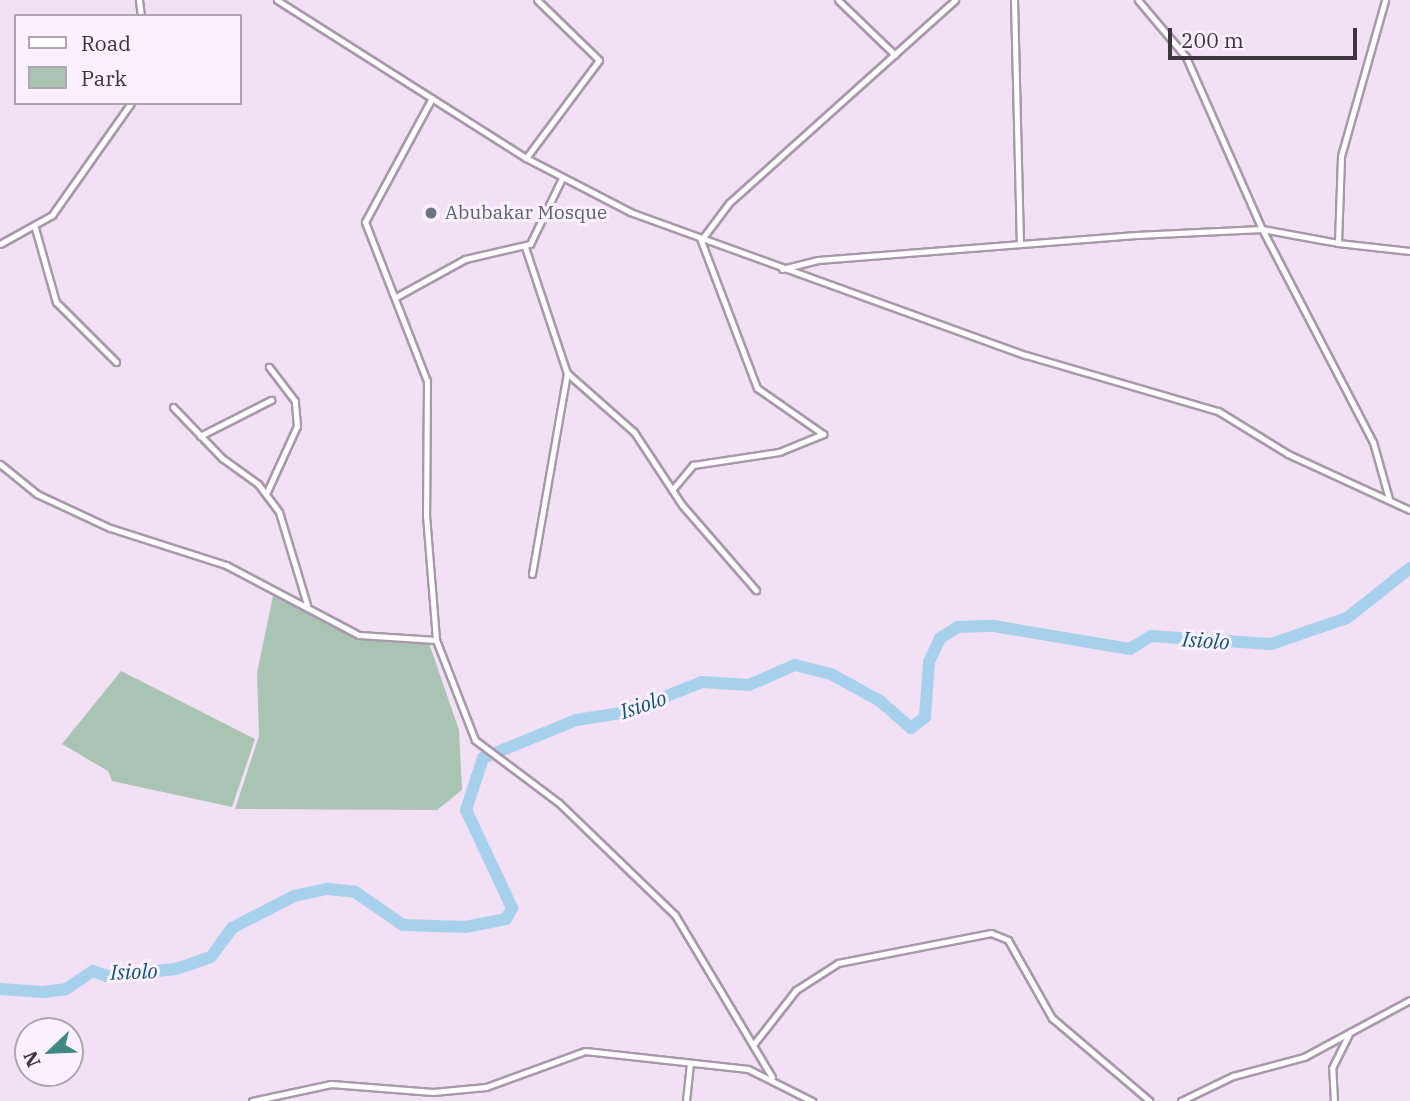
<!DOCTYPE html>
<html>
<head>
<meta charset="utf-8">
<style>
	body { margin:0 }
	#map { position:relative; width:1410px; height:1101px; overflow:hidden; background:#f2e0f5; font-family:"IBM Plex Serif",serif }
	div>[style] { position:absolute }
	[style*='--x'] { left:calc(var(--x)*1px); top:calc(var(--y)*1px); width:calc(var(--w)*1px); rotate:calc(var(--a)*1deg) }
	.green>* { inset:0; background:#a9c4b2 }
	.river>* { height:12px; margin:-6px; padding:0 6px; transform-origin:6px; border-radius:6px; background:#a7d0ec }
	.roads { filter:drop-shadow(2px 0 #a998ab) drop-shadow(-2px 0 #a998ab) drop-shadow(0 2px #a998ab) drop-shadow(0 -2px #a998ab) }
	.street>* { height:5px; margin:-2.5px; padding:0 2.5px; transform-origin:2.5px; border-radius:2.5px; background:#fff }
	.dots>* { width:19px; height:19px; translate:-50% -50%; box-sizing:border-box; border:4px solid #fbf0fd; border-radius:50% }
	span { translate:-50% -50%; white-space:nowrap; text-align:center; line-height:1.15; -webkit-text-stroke:6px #fbf0fd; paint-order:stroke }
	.worship-label { font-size:19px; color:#5b616d }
	.left { translate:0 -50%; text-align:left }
	.water-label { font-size:21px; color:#0c5478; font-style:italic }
	.legend { position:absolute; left:14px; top:14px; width:228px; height:91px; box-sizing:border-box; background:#fbf0fd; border:2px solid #afa5b0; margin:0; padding:9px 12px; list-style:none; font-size:21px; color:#3c353d }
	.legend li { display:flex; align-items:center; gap:14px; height:35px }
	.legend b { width:35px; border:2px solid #afa5b0 }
	.north { position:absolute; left:14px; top:1017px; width:70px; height:70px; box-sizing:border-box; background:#fbf0fd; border:2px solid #afa5b0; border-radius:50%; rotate:247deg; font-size:19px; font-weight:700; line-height:28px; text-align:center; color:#3c353d }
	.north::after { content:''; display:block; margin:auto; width:24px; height:32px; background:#408885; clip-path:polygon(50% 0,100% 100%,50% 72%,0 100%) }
	.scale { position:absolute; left:1168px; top:28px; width:189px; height:32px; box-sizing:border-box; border:4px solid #3c353d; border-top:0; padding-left:9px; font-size:21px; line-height:24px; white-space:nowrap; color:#3c353d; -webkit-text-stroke:5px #fbf0fd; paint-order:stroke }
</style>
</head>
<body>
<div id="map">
	<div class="green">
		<div style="clip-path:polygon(274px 591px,344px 633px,429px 643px,459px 730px,462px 790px,437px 810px,235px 809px,259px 736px,257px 673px)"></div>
		<div style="clip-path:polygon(121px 671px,255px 739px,232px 807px,112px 781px,108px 771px,62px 744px)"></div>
	</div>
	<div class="river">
		<div style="--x:0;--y:989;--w:43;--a:4"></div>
		<div style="--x:43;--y:992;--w:23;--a:-7"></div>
		<div style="--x:66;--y:989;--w:32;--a:-34"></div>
		<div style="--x:93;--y:971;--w:15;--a:20"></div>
		<div style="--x:107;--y:976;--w:69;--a:-5.8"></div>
		<div style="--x:176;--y:969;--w:37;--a:-19"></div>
		<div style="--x:211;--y:957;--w:36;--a:-54"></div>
		<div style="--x:232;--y:928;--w:70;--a:-27.3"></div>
		<div style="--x:294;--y:896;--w:35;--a:-12"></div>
		<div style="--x:328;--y:889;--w:27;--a:6"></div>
		<div style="--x:355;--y:892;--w:58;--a:34.5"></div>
		<div style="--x:403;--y:925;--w:62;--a:1.8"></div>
		<div style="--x:465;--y:927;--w:42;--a:-11"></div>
		<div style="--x:506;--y:919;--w:13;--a:-61"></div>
		<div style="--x:512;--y:908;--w:108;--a:-115.1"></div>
		<div style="--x:466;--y:810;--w:55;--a:-71.9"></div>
		<div style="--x:483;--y:758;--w:100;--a:-22.2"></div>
		<div style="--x:576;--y:720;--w:52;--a:-8.9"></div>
		<div style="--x:627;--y:712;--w:81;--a:-21.8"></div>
		<div style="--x:702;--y:682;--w:47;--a:3.7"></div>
		<div style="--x:749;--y:685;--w:50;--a:-23.5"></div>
		<div style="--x:795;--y:665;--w:37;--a:14"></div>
		<div style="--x:831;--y:674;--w:56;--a:28.9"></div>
		<div style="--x:880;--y:701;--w:41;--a:41.1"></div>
		<div style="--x:911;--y:728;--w:18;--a:-38"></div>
		<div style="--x:925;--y:717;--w:55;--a:-85.8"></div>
		<div style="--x:929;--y:662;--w:26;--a:-65"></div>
		<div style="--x:940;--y:638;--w:21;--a:-31"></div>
		<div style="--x:958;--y:627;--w:36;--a:-2"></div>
		<div style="--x:994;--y:626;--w:138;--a:9.6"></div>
		<div style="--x:1130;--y:649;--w:25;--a:-32"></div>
		<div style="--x:1151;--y:636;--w:120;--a:3.8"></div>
		<div style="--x:1271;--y:644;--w:80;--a:-18.9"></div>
		<div style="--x:1347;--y:618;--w:80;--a:-38.4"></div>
	</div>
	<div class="roads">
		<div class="street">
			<div style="--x:139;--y:0;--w:16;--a:83"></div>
			<div style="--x:277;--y:0;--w:295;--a:32.4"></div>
			<div style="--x:526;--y:158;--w:117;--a:27.4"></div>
			<div style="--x:630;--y:212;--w:421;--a:19.9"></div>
			<div style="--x:1026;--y:355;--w:200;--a:16.3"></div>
			<div style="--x:1218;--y:411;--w:82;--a:31.6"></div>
			<div style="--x:1288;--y:454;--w:134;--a:24.7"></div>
			<div style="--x:838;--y:0;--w:79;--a:44"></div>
			<div style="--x:1014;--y:0;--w:243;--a:88.6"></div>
			<div style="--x:1138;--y:0;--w:75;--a:49.9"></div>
			<div style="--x:1186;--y:57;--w:188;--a:66.2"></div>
			<div style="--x:1262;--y:229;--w:240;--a:62.5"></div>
			<div style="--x:1373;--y:442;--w:59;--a:74.3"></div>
			<div style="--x:432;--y:98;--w:141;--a:118.4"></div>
			<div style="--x:365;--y:222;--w:171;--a:68.7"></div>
			<div style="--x:427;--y:381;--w:134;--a:90.4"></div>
			<div style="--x:426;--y:515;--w:125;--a:85.4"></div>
			<div style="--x:436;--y:640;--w:107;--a:68.7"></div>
			<div style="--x:475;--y:740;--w:105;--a:36.9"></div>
			<div style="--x:559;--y:803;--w:161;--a:44"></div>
			<div style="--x:675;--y:915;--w:189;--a:59.1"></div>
			<div style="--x:526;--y:158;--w:122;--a:-53.3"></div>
			<div style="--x:599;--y:60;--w:86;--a:-135.9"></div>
			<div style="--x:35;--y:228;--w:77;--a:74.2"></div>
			<div style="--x:56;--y:302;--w:85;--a:45"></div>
			<div style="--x:702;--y:239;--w:45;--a:-53.1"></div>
			<div style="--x:729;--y:203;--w:304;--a:-41.9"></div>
			<div style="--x:1338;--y:243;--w:72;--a:6.3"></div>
			<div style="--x:0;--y:244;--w:60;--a:-29.1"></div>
			<div style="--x:52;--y:215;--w:137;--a:-54.8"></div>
			<div style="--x:525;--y:247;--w:133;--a:71.6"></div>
			<div style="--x:567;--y:373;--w:204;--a:99.9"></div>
			<div style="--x:782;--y:269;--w:37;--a:-14"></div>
			<div style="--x:818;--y:260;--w:319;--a:-4.5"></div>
			<div style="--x:1136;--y:235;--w:126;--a:-2.7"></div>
			<div style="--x:1262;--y:229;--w:77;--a:10.4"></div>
			<div style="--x:1338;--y:243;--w:87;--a:-88"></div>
			<div style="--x:1341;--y:156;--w:162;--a:-74.2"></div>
			<div style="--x:396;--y:297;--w:79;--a:-28.8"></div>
			<div style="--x:465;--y:259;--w:67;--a:-13"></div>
			<div style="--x:530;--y:244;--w:73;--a:-64.1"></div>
			<div style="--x:567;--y:373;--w:89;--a:41.4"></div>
			<div style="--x:634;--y:432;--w:87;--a:56.7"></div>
			<div style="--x:682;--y:505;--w:113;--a:49"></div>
			<div style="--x:173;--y:407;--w:71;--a:46.1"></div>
			<div style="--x:222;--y:458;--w:44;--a:35.8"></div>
			<div style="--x:258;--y:484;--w:35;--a:53"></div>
			<div style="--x:279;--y:512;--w:97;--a:73.2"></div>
			<div style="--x:200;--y:436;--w:80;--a:-26.9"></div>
			<div style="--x:0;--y:464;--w:48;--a:39"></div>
			<div style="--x:37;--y:494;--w:81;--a:25"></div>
			<div style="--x:110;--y:528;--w:122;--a:17.7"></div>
			<div style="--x:226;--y:565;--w:150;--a:27.8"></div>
			<div style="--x:359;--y:635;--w:77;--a:3.7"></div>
			<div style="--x:672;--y:490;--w:33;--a:-50"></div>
			<div style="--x:693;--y:465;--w:87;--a:-8.6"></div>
			<div style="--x:779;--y:452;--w:48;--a:-22.2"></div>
			<div style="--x:823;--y:434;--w:80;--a:-145.1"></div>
			<div style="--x:757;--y:388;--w:160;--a:-110.8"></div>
			<div style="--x:266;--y:494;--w:75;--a:-65.5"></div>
			<div style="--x:297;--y:426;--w:25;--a:-95"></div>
			<div style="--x:295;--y:401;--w:43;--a:-127.4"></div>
			<div style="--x:753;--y:1045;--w:70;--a:-52"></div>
			<div style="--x:796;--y:990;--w:50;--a:-32.7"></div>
			<div style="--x:838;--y:963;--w:156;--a:-11.1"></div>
			<div style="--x:991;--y:933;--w:18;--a:22"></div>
			<div style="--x:1008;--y:940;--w:90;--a:60.6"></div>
			<div style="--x:1052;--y:1018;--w:128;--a:40.3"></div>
			<div style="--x:252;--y:1101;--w:81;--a:-12.1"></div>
			<div style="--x:331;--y:1084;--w:102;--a:4.5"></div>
			<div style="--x:433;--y:1092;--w:53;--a:-5.4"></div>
			<div style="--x:486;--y:1087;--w:105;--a:-20"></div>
			<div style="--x:585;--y:1051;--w:164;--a:6.3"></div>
			<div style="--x:748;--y:1069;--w:72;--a:26.6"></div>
			<div style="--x:686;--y:1101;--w:38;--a:-84"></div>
			<div style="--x:1181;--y:1101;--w:58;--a:-25.7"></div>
			<div style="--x:1233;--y:1076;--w:73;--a:-15"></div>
			<div style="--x:1304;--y:1057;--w:120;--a:-28.3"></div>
			<div style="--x:1334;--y:1101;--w:33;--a:-93"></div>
			<div style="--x:1332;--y:1068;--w:40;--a:-63.4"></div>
		</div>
	</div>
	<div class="dots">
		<div style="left:431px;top:213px;background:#6b7280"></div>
	</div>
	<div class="worship-label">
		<span class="left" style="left:445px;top:213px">Abubakar Mosque</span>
	</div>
	<div class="water-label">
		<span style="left:1206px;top:640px;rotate:4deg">Isiolo</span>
		<span style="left:643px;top:704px;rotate:-19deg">Isiolo</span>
		<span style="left:134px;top:971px;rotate:-2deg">Isiolo</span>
	</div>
	<ul class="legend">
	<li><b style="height:9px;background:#fff"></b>Road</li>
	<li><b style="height:19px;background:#a9c4b2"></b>Park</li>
	</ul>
	<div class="north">N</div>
	<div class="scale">200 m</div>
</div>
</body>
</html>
